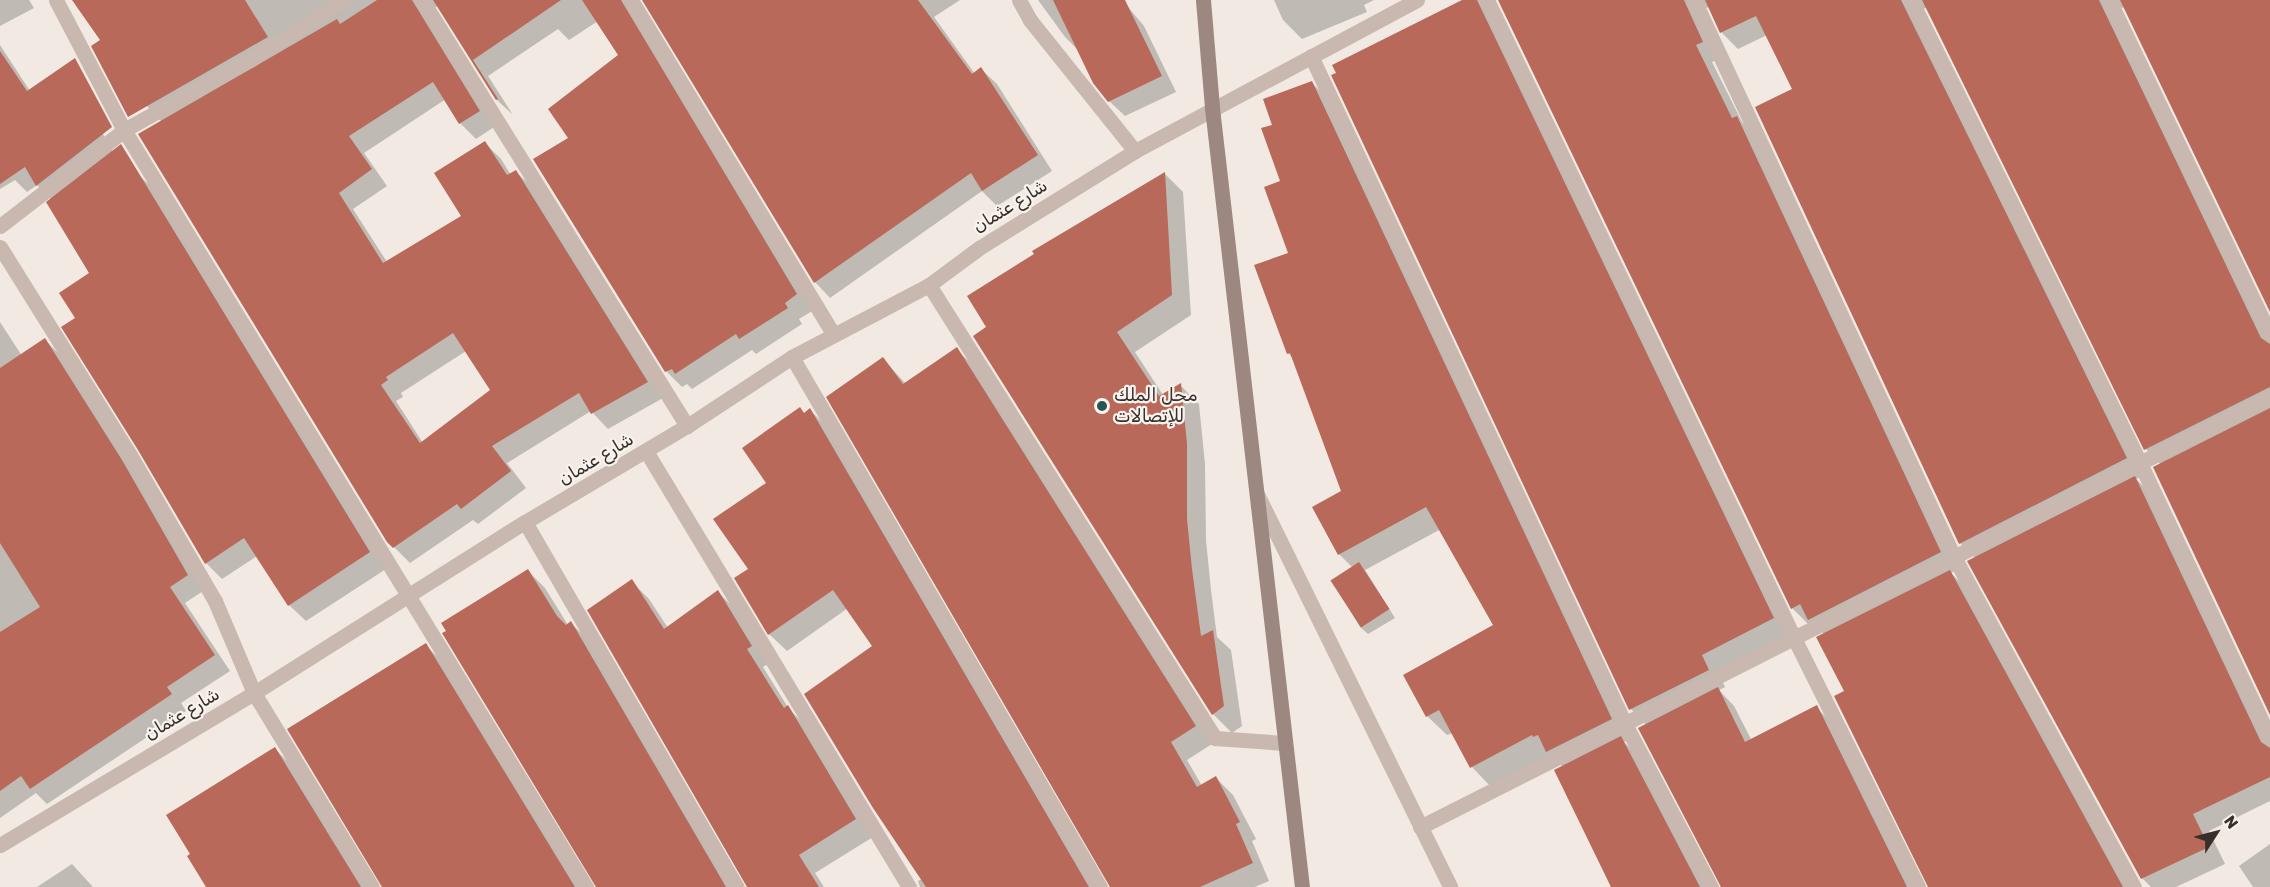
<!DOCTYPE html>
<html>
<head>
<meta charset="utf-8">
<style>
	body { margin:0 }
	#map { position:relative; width:2270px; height:887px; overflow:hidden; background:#f1e9e2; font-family:Rubik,Cairo,sans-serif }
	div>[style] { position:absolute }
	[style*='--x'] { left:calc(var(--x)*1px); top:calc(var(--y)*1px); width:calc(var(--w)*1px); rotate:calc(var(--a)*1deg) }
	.shadow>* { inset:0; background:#0003 }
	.building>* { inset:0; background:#b86959; transform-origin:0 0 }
	.minor>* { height:15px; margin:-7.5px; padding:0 7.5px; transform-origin:7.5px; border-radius:7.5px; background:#c8b8af }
	.secondary>* { height:15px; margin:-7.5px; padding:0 7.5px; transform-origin:7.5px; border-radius:7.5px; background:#9c8880 }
	.dots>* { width:16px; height:16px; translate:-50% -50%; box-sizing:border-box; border:3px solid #f9f3ee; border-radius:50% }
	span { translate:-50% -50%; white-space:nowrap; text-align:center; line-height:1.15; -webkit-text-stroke:4.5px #f9f3ee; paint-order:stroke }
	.street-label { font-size:18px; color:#382f2c }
	.poi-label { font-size:18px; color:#382f2c }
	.left { translate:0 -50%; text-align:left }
	.north { position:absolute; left:2186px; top:803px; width:60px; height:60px; -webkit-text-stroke:4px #f9f3ee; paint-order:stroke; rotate:54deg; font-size:16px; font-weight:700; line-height:24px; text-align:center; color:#382f2c }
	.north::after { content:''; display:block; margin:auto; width:21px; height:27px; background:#382f2c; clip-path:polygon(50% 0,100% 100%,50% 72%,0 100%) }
</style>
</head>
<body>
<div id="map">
	<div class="shadow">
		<div style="clip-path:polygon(0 0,29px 0,34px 8px,0 26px)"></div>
		<div style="clip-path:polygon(evenodd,94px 0,637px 0,812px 311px,799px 319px,802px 324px,756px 354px,752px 350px,692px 389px,687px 384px,682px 387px,666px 371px,535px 160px,570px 138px,620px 56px,598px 21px,569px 40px,558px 29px,488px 76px,513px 115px,497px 100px,439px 6px,432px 8px,494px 127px,476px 139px,460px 123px,446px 99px,364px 153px,387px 186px,353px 209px,387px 262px,463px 217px,485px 143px,501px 159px,511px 175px,516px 172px,532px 187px,663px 398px,608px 429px,591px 411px,507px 463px,526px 488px,478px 524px,473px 520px,410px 563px,388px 541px,162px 122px,147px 106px,94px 0,466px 351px,492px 390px,423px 443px,396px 401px,403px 397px,401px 393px,466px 351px)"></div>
		<div style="clip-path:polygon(681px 0,960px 0,934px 17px,975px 74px,981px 69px,997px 84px,1052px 171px,997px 206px,982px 191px,830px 298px,815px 282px)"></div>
		<div style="clip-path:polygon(1038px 0,1122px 0,1144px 26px,1176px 92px,1125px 116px,1109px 101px,1080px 52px,1065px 37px)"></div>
		<div style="clip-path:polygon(1274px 0,1374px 0,1364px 5px,1367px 12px,1302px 39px,1283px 20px)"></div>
		<div style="clip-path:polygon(1473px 0,1480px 0,1789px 635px,1718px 672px,1725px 687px,1719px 690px,1734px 706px,1752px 741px,1816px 707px,1833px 724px,1914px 887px,1721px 887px,1646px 725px,1631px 709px,1333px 76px)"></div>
		<div style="clip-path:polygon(1499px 0,2270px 0,2270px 308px,2125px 7px,2121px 8px,2270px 341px,2270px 712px,2161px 465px,2146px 449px,1927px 7px,1919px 12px,2143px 476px,2136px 479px,2152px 495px,2270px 745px,2270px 801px,2209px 831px,2225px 864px,2176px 887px,2151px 887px,2142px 878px,1969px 562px,1976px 559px,1960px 543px,1794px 90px,1767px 35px,1738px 49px,1722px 33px,1710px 7px,1706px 8px,1701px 16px,1719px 59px,1712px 62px,1742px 122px,1754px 134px,1957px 570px,1951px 573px,1966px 588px,2127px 887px,1929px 887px,1846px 692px,1825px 635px,1813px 623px,1809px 625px,1792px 608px)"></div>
		<div style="clip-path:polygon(0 45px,30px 91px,76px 85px,114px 154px,152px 187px,386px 569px,306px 621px,289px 605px,257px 556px,222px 579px,206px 563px,77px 318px,92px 273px,52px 200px,37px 185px,27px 192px,15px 180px,0 189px)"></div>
		<div style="clip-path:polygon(1312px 83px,1332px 103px,1631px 739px,1624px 742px,1637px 755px,1707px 887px,1611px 887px,1563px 767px,1550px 755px,1491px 787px,1472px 767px,1453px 733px,1447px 735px,1427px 716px,1496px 626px,1441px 529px,1365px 570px,1395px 618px,1368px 634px,1360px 627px,1332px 580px,1353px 568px,1339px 554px,1343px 492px,1294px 359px,1288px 353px,1290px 254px,1274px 126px)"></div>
		<div style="clip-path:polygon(1165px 174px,1183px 192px,1191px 315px,1135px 352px,1163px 395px,1180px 385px,1199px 404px,1205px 464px,1206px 540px,1211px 590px,1217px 637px,1231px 650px,1242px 726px,1232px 733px,1213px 714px,988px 327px)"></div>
		<div style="clip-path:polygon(0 322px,22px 356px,45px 340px,61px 356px,137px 478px,203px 591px,185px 603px,230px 671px,181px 703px,186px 711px,47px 804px,36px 793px,0 818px)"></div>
		<div style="clip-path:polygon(956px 349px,974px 366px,1212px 744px,1187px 760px,1202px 786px,1216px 778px,1233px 795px,1256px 839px,1252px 841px,1269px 881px,1255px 887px,1111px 887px,883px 359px,906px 384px)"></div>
		<div style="clip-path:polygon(810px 410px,827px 427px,1095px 887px,920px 887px,918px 881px,922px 879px,874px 646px,848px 608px,787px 651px,769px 634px,750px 569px,768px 483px,805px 414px)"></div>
		<div style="clip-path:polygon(528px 571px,545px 588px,568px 625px,571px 623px,588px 640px,733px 887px,597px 887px)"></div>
		<div style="clip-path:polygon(631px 581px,649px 599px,668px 628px,718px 592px,735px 609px,768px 664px,763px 667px,789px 709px,805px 725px,873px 837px,815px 873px,824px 887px,748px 887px)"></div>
		<div style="clip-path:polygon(425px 645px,443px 662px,580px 887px,383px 887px)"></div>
		<div style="clip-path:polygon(275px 749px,292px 766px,366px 887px,208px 887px)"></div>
		<div style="clip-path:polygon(2270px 844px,2270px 887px,2253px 887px,2239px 866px)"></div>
		<div style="clip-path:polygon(72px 864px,93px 887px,37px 887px)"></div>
	</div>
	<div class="building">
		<div style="clip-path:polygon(72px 0,245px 0,268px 37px,128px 117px,91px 46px,100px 40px)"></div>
		<div style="clip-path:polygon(evenodd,377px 0,412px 0,480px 111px,459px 124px,433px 82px,349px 136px,372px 169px,339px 193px,383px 263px,461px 216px,434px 173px,485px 141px,507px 175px,516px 170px,648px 382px,591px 414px,579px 393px,492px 446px,511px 471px,461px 509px,457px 504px,393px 548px,387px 542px,138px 134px,337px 19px,340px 24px,377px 0,453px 333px,490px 390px,420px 443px,381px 385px,388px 380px,386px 377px,453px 333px)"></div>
		<div style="clip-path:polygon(433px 0,561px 0,473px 60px,498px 99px,496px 100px)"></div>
		<div style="clip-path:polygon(582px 0,621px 0,797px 294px,785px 303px,788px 308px,739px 339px,736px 334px,675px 374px,672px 369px,665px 372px,533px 159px,568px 138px,548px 109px,618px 55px)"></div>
		<div style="clip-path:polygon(642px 0,918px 0,972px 74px,981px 67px,1038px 155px,982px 191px,971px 173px,814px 283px)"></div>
		<div style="clip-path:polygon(1053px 0,1125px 0,1162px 76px,1108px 102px,1093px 83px)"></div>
		<div style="clip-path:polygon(1462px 0,1477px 0,1774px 618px,1702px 655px,1709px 670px,1629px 710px,1331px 75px,1336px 73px,1332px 65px)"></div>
		<div style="clip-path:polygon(1498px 0,1684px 0,1703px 42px,1696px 45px,1732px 118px,1737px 116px,1941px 552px,1808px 620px,1800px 604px,1791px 609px)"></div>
		<div style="clip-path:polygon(1705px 0,1901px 0,2127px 458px,1959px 544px,1755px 107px,1792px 89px,1756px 16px,1720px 33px)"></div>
		<div style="clip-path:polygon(1922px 0,2099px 0,2261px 338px,2270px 344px,2270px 387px,2144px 450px)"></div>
		<div style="clip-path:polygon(2120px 0,2270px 0,2270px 312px)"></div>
		<div style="clip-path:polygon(0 51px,27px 91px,75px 58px,112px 127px,36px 186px,25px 167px,0 184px)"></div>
		<div style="clip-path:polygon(1312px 81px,1612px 719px,1546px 752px,1538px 735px,1533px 737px,1532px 735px,1470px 768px,1439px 710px,1426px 717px,1403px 675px,1493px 625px,1426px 507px,1338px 555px,1312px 507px,1341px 491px,1290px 353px,1287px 354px,1254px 265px,1288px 253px,1264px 187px,1280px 181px,1261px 128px,1272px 125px,1263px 99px)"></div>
		<div style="clip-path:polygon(121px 144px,370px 552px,288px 606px,244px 538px,205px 564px,138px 450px,61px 327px,75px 318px,59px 293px,89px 273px,46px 202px)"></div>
		<div style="clip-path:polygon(1165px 172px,1172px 295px,1117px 332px,1159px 396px,1181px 383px,1187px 444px,1187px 519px,1192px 569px,1201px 636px,1213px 630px,1224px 706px,1212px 715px,973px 336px,986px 327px,967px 296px,1034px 254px,1032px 251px)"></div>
		<div style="clip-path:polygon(45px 338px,122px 460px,188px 575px,170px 587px,215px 655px,167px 687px,172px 694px,30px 789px,21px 776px,0 791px,0 632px,40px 607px,0 543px,0 368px)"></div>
		<div style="clip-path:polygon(957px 347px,1196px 726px,1171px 742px,1197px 787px,1216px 776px,1240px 822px,1236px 824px,1253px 863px,1200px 887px,1110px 887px,826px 397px,883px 357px,903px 384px)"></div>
		<div style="clip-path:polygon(800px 407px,804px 413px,810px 408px,1089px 887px,926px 887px,873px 808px,804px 694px,872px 646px,833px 590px,768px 635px,734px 578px,748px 569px,713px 519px,766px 483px,742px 448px)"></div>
		<div style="clip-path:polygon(2270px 408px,2270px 715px,2153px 467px)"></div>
		<div style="clip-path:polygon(2135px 476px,2261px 742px,2270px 748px,2270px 777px,2193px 814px,2209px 847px,2141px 879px,1967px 561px)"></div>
		<div style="left:1359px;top:562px;width:56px;height:34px;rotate:57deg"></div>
		<div style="clip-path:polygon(528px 569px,557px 616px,566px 625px,571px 621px,726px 887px,596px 887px,442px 633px,446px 631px,441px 623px)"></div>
		<div style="clip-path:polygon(1950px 570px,2123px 887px,1928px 887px,1834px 696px,1844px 691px,1816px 637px)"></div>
		<div style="clip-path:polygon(632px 579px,664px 629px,718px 590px,752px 646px,747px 649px,784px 708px,788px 705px,856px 819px,799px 855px,819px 887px,747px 887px,587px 610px)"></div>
		<div style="clip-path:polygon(426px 643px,575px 887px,382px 887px,287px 729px)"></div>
		<div style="clip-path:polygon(1718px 687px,1745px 742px,1817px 705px,1907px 887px,1721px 887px,1638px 728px)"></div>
		<div style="clip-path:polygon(1621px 736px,1700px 887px,1611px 887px,1554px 770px)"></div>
		<div style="clip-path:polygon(275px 747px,361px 887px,206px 887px,187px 856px,190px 854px,166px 815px)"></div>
	</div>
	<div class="minor">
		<div style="--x:56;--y:0;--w:147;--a:62.4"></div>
		<div style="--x:124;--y:130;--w:887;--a:58.6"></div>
		<div style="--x:422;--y:0;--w:502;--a:58.12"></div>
		<div style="--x:631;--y:0;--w:390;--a:58.8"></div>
		<div style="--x:1019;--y:0;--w:23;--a:61"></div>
		<div style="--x:1030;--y:20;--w:168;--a:51.3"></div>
		<div style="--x:1487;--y:0;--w:708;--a:64.3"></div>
		<div style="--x:1794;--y:638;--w:278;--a:63.5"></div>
		<div style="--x:1694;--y:0;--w:615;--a:64.98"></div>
		<div style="--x:1954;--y:557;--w:376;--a:61.4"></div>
		<div style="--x:1911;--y:0;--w:517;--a:63.68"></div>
		<div style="--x:2140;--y:463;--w:304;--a:64.7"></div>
		<div style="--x:2109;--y:0;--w:371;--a:64.3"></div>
		<div style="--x:1311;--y:56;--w:738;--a:64.82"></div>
		<div style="--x:1625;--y:724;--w:184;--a:62.2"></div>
		<div style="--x:0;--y:226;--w:157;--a:-37.7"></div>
		<div style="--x:124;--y:130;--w:144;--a:-29.1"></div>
		<div style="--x:250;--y:60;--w:112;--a:-32.6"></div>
		<div style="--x:0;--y:247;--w:245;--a:58"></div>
		<div style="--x:130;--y:455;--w:169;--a:59.8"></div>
		<div style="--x:215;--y:601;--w:100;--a:67"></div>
		<div style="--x:254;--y:693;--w:227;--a:58.7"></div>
		<div style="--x:929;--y:285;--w:536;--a:57.73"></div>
		<div style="--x:1215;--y:738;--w:69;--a:4.1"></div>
		<div style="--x:792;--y:357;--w:613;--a:59.84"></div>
		<div style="--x:646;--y:451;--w:509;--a:58.9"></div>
		<div style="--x:1257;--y:494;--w:438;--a:63.8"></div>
		<div style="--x:525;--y:522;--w:422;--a:59.9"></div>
		<div style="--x:1420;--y:827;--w:953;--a:-26.83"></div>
		<div style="--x:0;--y:845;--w:296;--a:-30.9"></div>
		<div style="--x:254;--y:693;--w:320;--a:-32.3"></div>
		<div style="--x:525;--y:522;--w:188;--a:-30.7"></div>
		<div style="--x:687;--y:426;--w:126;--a:-33.3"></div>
		<div style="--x:792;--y:357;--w:155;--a:-27.7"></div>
		<div style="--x:929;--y:285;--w:62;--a:-36.5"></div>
		<div style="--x:979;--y:248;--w:184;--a:-31.9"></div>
		<div style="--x:1135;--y:151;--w:320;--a:-28.2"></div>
	</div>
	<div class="secondary">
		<div style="--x:1203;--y:0;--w:108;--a:85.2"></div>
		<div style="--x:1212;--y:108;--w:784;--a:83.41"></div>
	</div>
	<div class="dots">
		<div style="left:1102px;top:406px;background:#265554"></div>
	</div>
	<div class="street-label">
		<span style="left:1010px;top:206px;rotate:-32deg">شارع عثمان</span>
		<span style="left:596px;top:459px;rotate:-31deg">شارع عثمان</span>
		<span style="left:182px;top:714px;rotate:-31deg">شارع عثمان</span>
	</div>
	<div class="poi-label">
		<span class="left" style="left:1114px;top:406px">محل الملك<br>للإتصالات</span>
	</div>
	<div class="north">N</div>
</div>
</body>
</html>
